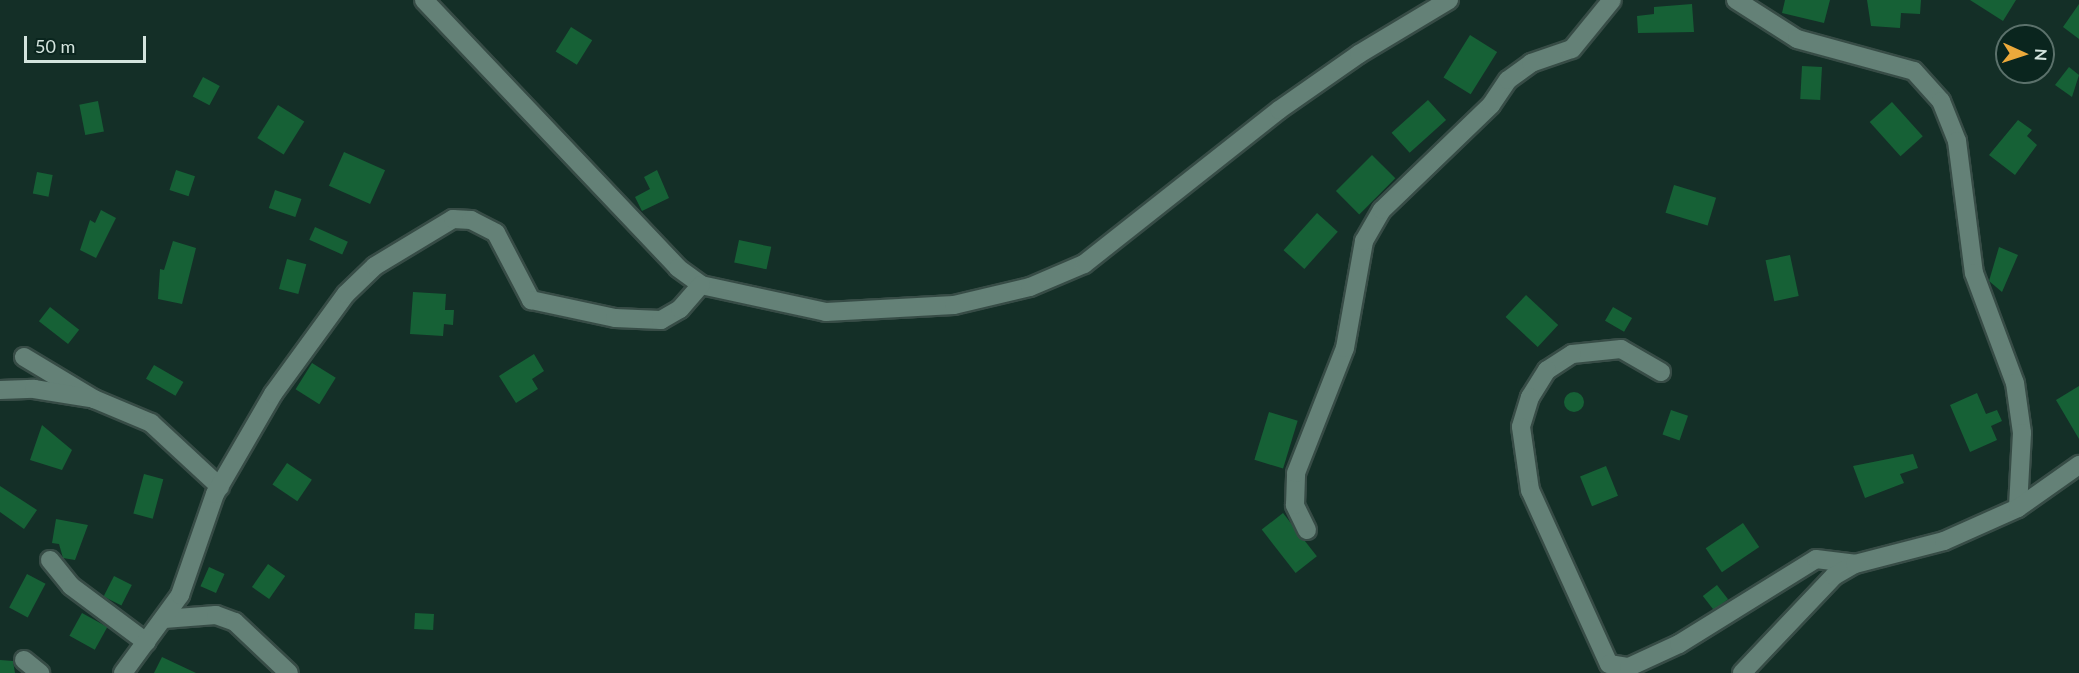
<!DOCTYPE html>
<html>
<head>
<meta charset="utf-8">
<style>
	body { margin:0 }
	#map { position:relative; width:2079px; height:673px; overflow:hidden; background:#142f27; font-family:Lato,sans-serif }
	div>[style] { position:absolute }
	[style*='--x'] { left:calc(var(--x)*1px); top:calc(var(--y)*1px); width:calc(var(--w)*1px); rotate:calc(var(--a)*1deg) }
	.building>* { inset:0; background:#166136; transform-origin:0 0 }
	.round { border-radius:50% }
	.roads { filter:drop-shadow(2px 0 #374c46) drop-shadow(-2px 0 #374c46) drop-shadow(0 2px #374c46) drop-shadow(0 -2px #374c46) }
	.minor>* { height:18px; margin:-9px; padding:0 9px; transform-origin:9px; border-radius:9px; background:#648177 }
	span { translate:-50% -50%; white-space:nowrap; text-align:center; line-height:1.15; -webkit-text-stroke:5px #0a251e; paint-order:stroke }
	.north { position:absolute; left:1995px; top:24px; width:60px; height:60px; box-sizing:border-box; background:#0a251e; border:2px solid #5b716b; border-radius:50%; rotate:93deg; font-size:16px; font-weight:700; line-height:24px; text-align:center; color:#d4e4de }
	.north::after { content:''; display:block; margin:auto; width:21px; height:27px; background:#eca93b; clip-path:polygon(50% 0,100% 100%,50% 72%,0 100%) }
	.scale { position:absolute; left:24px; top:36px; width:122px; height:27px; box-sizing:border-box; border:3px solid #d4e4de; border-top:0; padding-left:8px; font-size:18px; line-height:21px; white-space:nowrap; color:#d4e4de; -webkit-text-stroke:4px #0a251e; paint-order:stroke }
</style>
</head>
<body>
<div id="map">
	<div class="building">
		<div style="clip-path:polygon(1785px 0,1830px 0,1824px 23px,1782px 13px)"></div>
		<div style="clip-path:polygon(1867px 0,1921px 0,1920px 14px,1901px 13px,1900px 28px,1871px 26px)"></div>
		<div style="clip-path:polygon(1970px 0,2016px 0,2003px 21px)"></div>
		<div style="clip-path:polygon(1692px 4px,1694px 32px,1638px 33px,1637px 16px,1654px 14px,1654px 7px)"></div>
		<div style="clip-path:polygon(2079px 4px,2079px 39px,2063px 27px)"></div>
		<div style="left:571px;top:27px;width:25px;height:29px;rotate:32deg"></div>
		<div style="left:1470px;top:35px;width:32px;height:50px;rotate:32deg"></div>
		<div style="left:1802px;top:66px;width:20px;height:33px;rotate:3deg"></div>
		<div style="clip-path:polygon(2069px 67px,2079px 75px,2072px 97px,2055px 85px)"></div>
		<div style="left:203px;top:77px;width:19px;height:22px;rotate:28deg"></div>
		<div style="left:1428px;top:100px;width:27px;height:49px;rotate:48deg"></div>
		<div style="left:98px;top:101px;width:31px;height:19px;rotate:79deg"></div>
		<div style="left:1892px;top:102px;width:46px;height:30px;rotate:48deg"></div>
		<div style="left:278px;top:105px;width:31px;height:39px;rotate:32deg"></div>
		<div style="clip-path:polygon(2018px 120px,2032px 130px,2027px 136px,2037px 145px,2015px 175px,1989px 155px)"></div>
		<div style="left:344px;top:152px;width:45px;height:37px;rotate:24deg"></div>
		<div style="left:1372px;top:155px;width:33px;height:51px;rotate:45deg"></div>
		<div style="left:176px;top:170px;width:20px;height:21px;rotate:18deg"></div>
		<div style="clip-path:polygon(657px 170px,669px 198px,642px 211px,635px 197px,650px 189px,644px 177px)"></div>
		<div style="left:37px;top:172px;width:16px;height:22px;rotate:11deg"></div>
		<div style="left:1674px;top:185px;width:44px;height:29px;rotate:17deg"></div>
		<div style="left:275px;top:190px;width:28px;height:19px;rotate:19deg"></div>
		<div style="clip-path:polygon(101px 210px,116px 218px,96px 258px,80px 250px,90px 220px,95px 223px)"></div>
		<div style="left:1317px;top:213px;width:28px;height:50px;rotate:42deg"></div>
		<div style="left:315px;top:227px;width:36px;height:14px;rotate:24deg"></div>
		<div style="left:739px;top:240px;width:33px;height:23px;rotate:12deg"></div>
		<div style="clip-path:polygon(173px 241px,196px 248px,182px 304px,158px 299px,160px 269px,164px 270px)"></div>
		<div style="clip-path:polygon(1999px 247px,2018px 255px,2002px 292px,1989px 281px)"></div>
		<div style="left:1790px;top:255px;width:42px;height:25px;rotate:78deg"></div>
		<div style="left:287px;top:259px;width:20px;height:31px;rotate:15deg"></div>
		<div style="clip-path:polygon(413px 292px,446px 294px,445px 310px,454px 310px,453px 325px,444px 324px,443px 336px,410px 334px)"></div>
		<div style="left:1526px;top:295px;width:44px;height:30px;rotate:43deg"></div>
		<div style="left:50px;top:307px;width:37px;height:18px;rotate:38deg"></div>
		<div style="left:1613px;top:307px;width:22px;height:16px;rotate:30deg"></div>
		<div style="clip-path:polygon(534px 354px,544px 371px,532px 379px,538px 389px,516px 403px,499px 376px)"></div>
		<div style="left:312px;top:363px;width:28px;height:31px;rotate:32deg"></div>
		<div style="left:154px;top:365px;width:34px;height:16px;rotate:30deg"></div>
		<div style="clip-path:polygon(2079px 386px,2079px 439px,2056px 400px)"></div>
		<div class="round" style="left:1564px;top:392px;width:20px;height:20px"></div>
		<div style="clip-path:polygon(1977px 393px,1986px 414px,1997px 410px,2002px 421px,1991px 426px,1997px 440px,1970px 452px,1950px 405px)"></div>
		<div style="left:1671px;top:410px;width:18px;height:26px;rotate:19deg"></div>
		<div style="left:1269px;top:412px;width:30px;height:50px;rotate:17deg"></div>
		<div style="clip-path:polygon(42px 425px,72px 450px,62px 470px,30px 460px)"></div>
		<div style="clip-path:polygon(1913px 454px,1918px 468px,1900px 474px,1904px 483px,1865px 498px,1853px 466px)"></div>
		<div style="left:287px;top:463px;width:30px;height:26px;rotate:34deg"></div>
		<div style="left:1606px;top:466px;width:32px;height:28px;rotate:68deg"></div>
		<div style="left:144px;top:474px;width:20px;height:41px;rotate:15deg"></div>
		<div style="clip-path:polygon(0 486px,37px 510px,24px 529px,0 512px)"></div>
		<div style="left:1283px;top:513px;width:55px;height:27px;rotate:52deg"></div>
		<div style="clip-path:polygon(56px 519px,88px 525px,75px 560px,63px 558px,59px 544px,52px 543px)"></div>
		<div style="left:1743px;top:523px;width:29px;height:45px;rotate:56deg"></div>
		<div style="left:268px;top:564px;width:21px;height:28px;rotate:35deg"></div>
		<div style="left:209px;top:567px;width:17px;height:21px;rotate:24deg"></div>
		<div style="left:27px;top:574px;width:21px;height:38px;rotate:28deg"></div>
		<div style="left:114px;top:576px;width:20px;height:23px;rotate:27deg"></div>
		<div style="left:1717px;top:585px;width:18px;height:18px;rotate:52deg"></div>
		<div style="left:82px;top:613px;width:29px;height:26px;rotate:29deg"></div>
		<div style="left:415px;top:613px;width:19px;height:16px;rotate:3deg"></div>
		<div style="clip-path:polygon(162px 657px,196px 673px,154px 673px)"></div>
		<div style="clip-path:polygon(0 660px,13px 661px,15px 673px,0 673px)"></div>
	</div>
	<div class="roads">
		<div class="minor">
			<div style="--x:424;--y:0;--w:369;--a:46.5"></div>
			<div style="--x:678;--y:268;--w:29;--a:36"></div>
			<div style="--x:701;--y:285;--w:128;--a:12.2"></div>
			<div style="--x:826;--y:312;--w:128;--a:-3.1"></div>
			<div style="--x:954;--y:305;--w:78;--a:-13.3"></div>
			<div style="--x:1030;--y:287;--w:59;--a:-23.1"></div>
			<div style="--x:1084;--y:264;--w:248;--a:-38.3"></div>
			<div style="--x:1279;--y:110;--w:98;--a:-35"></div>
			<div style="--x:1359;--y:54;--w:105;--a:-31"></div>
			<div style="--x:1736;--y:0;--w:72;--a:32.6"></div>
			<div style="--x:1797;--y:39;--w:121;--a:15.3"></div>
			<div style="--x:1914;--y:71;--w:40;--a:48"></div>
			<div style="--x:1941;--y:101;--w:43;--a:68.2"></div>
			<div style="--x:1957;--y:141;--w:133;--a:82.7"></div>
			<div style="--x:1974;--y:273;--w:117;--a:69.6"></div>
			<div style="--x:2015;--y:383;--w:50;--a:82"></div>
			<div style="--x:2022;--y:433;--w:75;--a:93.1"></div>
			<div style="--x:24;--y:357;--w:82;--a:31"></div>
			<div style="--x:94;--y:399;--w:62;--a:22.8"></div>
			<div style="--x:151;--y:423;--w:94;--a:42.8"></div>
			<div style="--x:1661;--y:372;--w:46;--a:-150.1"></div>
			<div style="--x:1621;--y:349;--w:49;--a:174.2"></div>
			<div style="--x:1572;--y:354;--w:30;--a:147"></div>
			<div style="--x:1547;--y:370;--w:32;--a:122"></div>
			<div style="--x:1530;--y:397;--w:31;--a:107"></div>
			<div style="--x:1521;--y:427;--w:64;--a:81.9"></div>
			<div style="--x:1530;--y:490;--w:191;--a:65.6"></div>
			<div style="--x:1609;--y:664;--w:20;--a:9"></div>
			<div style="--x:1629;--y:667;--w:55;--a:-24.7"></div>
			<div style="--x:1679;--y:644;--w:161;--a:-31.8"></div>
			<div style="--x:1816;--y:559;--w:39;--a:7"></div>
			<div style="--x:0;--y:390;--w:34;--a:-2"></div>
			<div style="--x:34;--y:389;--w:57;--a:9.1"></div>
			<div style="--x:1307;--y:530;--w:28;--a:-116"></div>
			<div style="--x:1295;--y:505;--w:32;--a:-88"></div>
			<div style="--x:1296;--y:473;--w:134;--a:-68.6"></div>
			<div style="--x:1345;--y:348;--w:109;--a:-79.9"></div>
			<div style="--x:1364;--y:241;--w:36;--a:-60"></div>
			<div style="--x:1382;--y:210;--w:151;--a:-43.9"></div>
			<div style="--x:1491;--y:105;--w:30;--a:-56"></div>
			<div style="--x:1508;--y:80;--w:29;--a:-36"></div>
			<div style="--x:1531;--y:63;--w:43;--a:-18.9"></div>
			<div style="--x:1572;--y:49;--w:63;--a:-50.8"></div>
			<div style="--x:50;--y:560;--w:33;--a:51"></div>
			<div style="--x:71;--y:586;--w:94;--a:36.7"></div>
			<div style="--x:164;--y:619;--w:52;--a:-4.4"></div>
			<div style="--x:216;--y:615;--w:20;--a:20"></div>
			<div style="--x:235;--y:622;--w:74;--a:43.4"></div>
			<div style="--x:24;--y:660;--w:21;--a:39"></div>
			<div style="--x:123;--y:673;--w:97;--a:-53.8"></div>
			<div style="--x:180;--y:595;--w:107;--a:-70.9"></div>
			<div style="--x:215;--y:494;--w:116;--a:-59.9"></div>
			<div style="--x:273;--y:394;--w:124;--a:-53.9"></div>
			<div style="--x:346;--y:294;--w:40;--a:-44"></div>
			<div style="--x:375;--y:266;--w:91;--a:-31.1"></div>
			<div style="--x:453;--y:219;--w:18;--a:3"></div>
			<div style="--x:471;--y:220;--w:28;--a:27"></div>
			<div style="--x:496;--y:233;--w:76;--a:62.4"></div>
			<div style="--x:531;--y:300;--w:86;--a:12.1"></div>
			<div style="--x:615;--y:318;--w:46;--a:2.5"></div>
			<div style="--x:661;--y:320;--w:22;--a:-30"></div>
			<div style="--x:680;--y:309;--w:32;--a:-49"></div>
			<div style="--x:1742;--y:673;--w:134;--a:-46.5"></div>
			<div style="--x:1834;--y:576;--w:24;--a:-30"></div>
			<div style="--x:1855;--y:564;--w:92;--a:-14.5"></div>
			<div style="--x:1944;--y:541;--w:81;--a:-24"></div>
			<div style="--x:2018;--y:508;--w:75;--a:-35.2"></div>
		</div>
	</div>
	<div class="north">N</div>
	<div class="scale">50 m</div>
</div>
</body>
</html>
